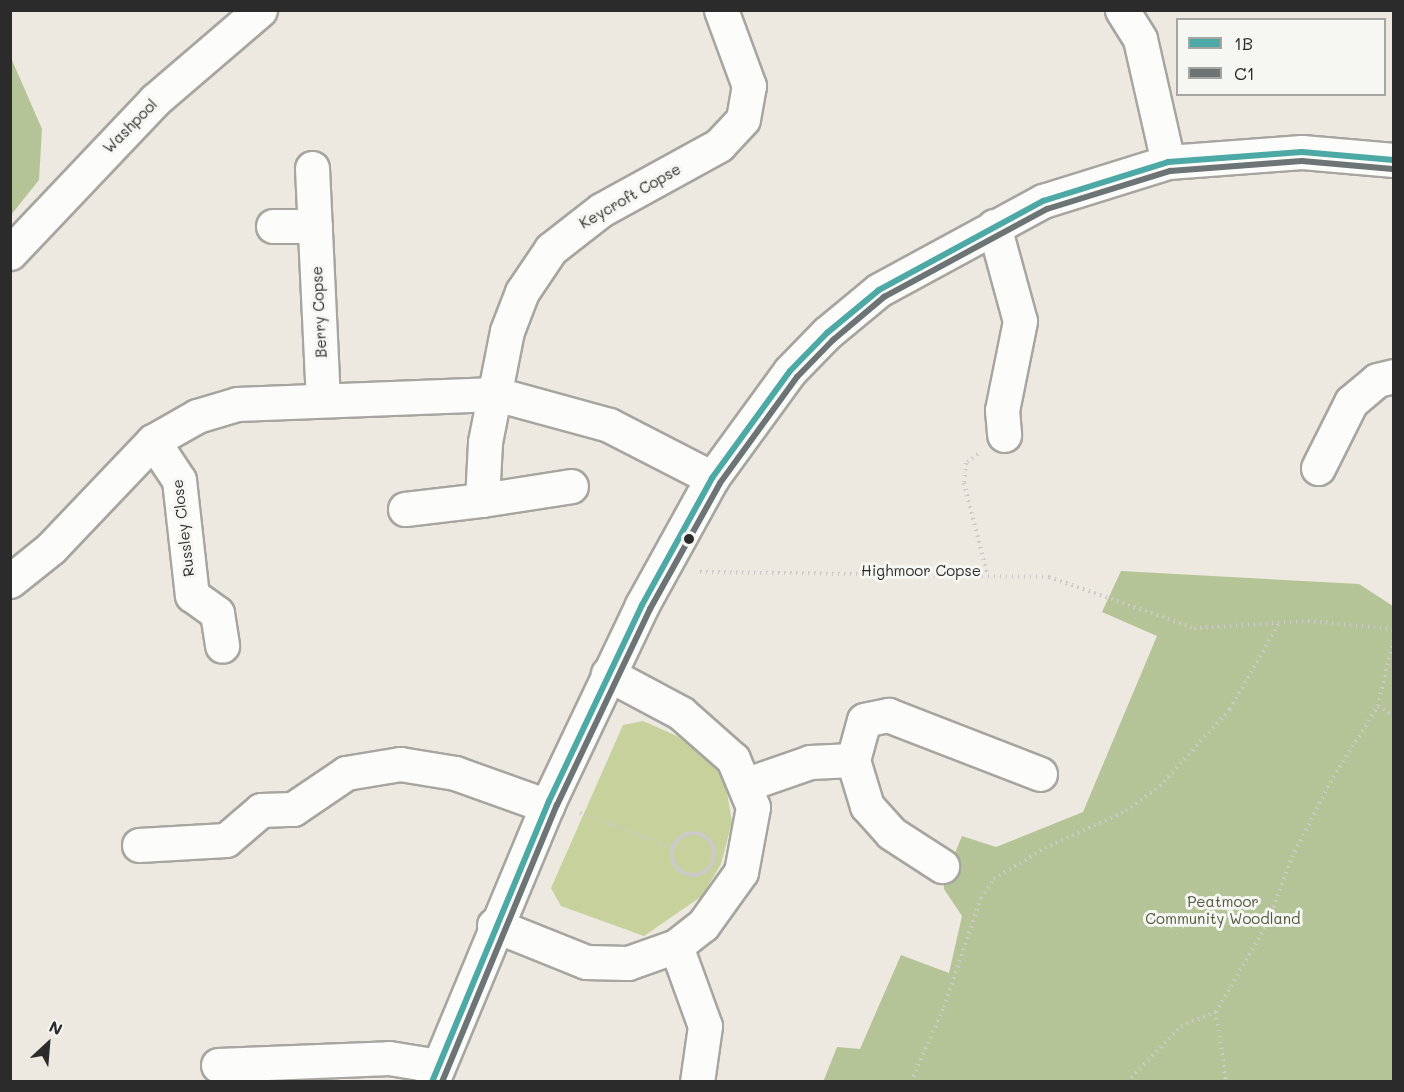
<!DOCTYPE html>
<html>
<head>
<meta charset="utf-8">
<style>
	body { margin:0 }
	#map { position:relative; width:1404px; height:1092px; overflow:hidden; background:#ede9e0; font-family:Mali,sans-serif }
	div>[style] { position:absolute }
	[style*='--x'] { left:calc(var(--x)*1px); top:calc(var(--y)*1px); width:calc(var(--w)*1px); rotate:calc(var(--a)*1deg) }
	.green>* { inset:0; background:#c6d19b }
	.forest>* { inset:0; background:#b4c496 }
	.path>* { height:4px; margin-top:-2px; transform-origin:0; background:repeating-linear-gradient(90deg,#cbcac8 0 1.5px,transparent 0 6px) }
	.path>.ring { margin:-2px; padding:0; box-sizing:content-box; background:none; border:4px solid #cbcac8; border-radius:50% }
	.roads { filter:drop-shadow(2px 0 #a7a5a0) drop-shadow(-2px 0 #a7a5a0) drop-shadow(0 2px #a7a5a0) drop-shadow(0 -2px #a7a5a0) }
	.minor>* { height:33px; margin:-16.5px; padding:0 16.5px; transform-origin:16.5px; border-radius:16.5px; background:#fcfcfa }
	.bus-1>* { height:6px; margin:-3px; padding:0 3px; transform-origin:3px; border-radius:3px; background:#4ca9a5 }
	.bus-2>* { height:6px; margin:-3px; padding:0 3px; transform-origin:3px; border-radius:3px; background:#6c7476 }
	.dots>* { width:16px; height:16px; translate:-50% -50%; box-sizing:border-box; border:3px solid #f6f6f2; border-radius:50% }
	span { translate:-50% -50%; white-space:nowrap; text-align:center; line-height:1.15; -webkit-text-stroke:6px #f6f6f2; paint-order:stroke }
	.street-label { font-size:15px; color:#2b2b2b }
	.park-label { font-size:15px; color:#50573c }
	.frame { position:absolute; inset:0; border:12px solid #2b2b2b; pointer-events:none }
	.legend { position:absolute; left:1176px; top:18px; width:210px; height:78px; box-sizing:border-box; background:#f6f6f2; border:2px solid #a5a5a2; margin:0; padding:8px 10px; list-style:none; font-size:18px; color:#2b2b2b }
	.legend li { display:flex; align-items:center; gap:12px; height:30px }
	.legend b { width:30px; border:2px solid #a5a5a2 }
	.north { position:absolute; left:18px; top:1014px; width:60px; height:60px; -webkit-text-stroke:4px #f6f6f2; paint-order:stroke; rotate:26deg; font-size:16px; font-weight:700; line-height:24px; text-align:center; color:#2b2b2b }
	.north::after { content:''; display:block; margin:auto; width:21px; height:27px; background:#2b2b2b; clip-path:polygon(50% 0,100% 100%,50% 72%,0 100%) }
</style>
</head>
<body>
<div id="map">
	<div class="green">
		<div style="clip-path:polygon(643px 721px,677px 736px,714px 764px,726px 787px,732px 822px,721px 864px,702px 896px,644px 936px,561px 906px,551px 888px,623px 725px)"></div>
	</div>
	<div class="forest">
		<div style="clip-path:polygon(11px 58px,42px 129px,39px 180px,11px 215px)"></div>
		<div style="clip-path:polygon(1121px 571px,1359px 584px,1393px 606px,1393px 1081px,823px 1082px,837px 1047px,860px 1049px,901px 955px,949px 973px,962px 916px,944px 889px,944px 880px,962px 836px,996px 847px,1083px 812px,1157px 636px,1102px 612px)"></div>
	</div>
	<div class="path">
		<div style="--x:978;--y:454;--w:15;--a:143"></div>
		<div style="--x:966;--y:463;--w:20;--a:96"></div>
		<div style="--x:964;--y:483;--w:93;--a:75.7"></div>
		<div style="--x:700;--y:572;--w:349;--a:0.8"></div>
		<div style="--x:1049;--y:577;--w:154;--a:19.4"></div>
		<div style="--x:1194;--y:628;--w:114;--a:-3.5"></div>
		<div style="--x:1308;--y:621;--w:86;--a:5.3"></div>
		<div style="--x:1378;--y:706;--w:19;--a:32"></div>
		<div style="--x:580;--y:813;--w:99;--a:20.6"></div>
		<div class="ring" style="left:672px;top:833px;width:38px;height:38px"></div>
		<div style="--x:1216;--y:1012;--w:71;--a:81.9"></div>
		<div style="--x:911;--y:1082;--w:82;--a:-66.3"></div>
		<div style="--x:944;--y:1007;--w:115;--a:-71.3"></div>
		<div style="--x:981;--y:898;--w:23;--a:-56"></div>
		<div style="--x:994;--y:879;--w:60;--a:-31.3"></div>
		<div style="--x:1045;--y:848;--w:89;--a:-24.6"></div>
		<div style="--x:1126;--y:811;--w:42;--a:-36.3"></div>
		<div style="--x:1160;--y:786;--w:104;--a:-47.7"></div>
		<div style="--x:1230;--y:709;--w:97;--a:-60.3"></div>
		<div style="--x:1127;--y:1082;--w:78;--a:-46"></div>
		<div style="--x:1181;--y:1026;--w:38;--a:-22"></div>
		<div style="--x:1216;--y:1012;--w:102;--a:-59.9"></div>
		<div style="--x:1267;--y:924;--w:72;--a:-69.5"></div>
		<div style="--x:1292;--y:857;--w:90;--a:-62.9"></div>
		<div style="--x:1333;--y:777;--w:84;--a:-57.6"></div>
		<div style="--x:1378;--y:706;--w:72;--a:-77.1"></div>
	</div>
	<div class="roads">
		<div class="minor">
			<div style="--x:1122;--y:10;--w:34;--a:58"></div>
			<div style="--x:1140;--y:39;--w:126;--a:77.2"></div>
			<div style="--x:312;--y:168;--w:231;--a:87.3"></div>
			<div style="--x:273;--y:226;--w:42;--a:0"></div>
			<div style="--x:994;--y:226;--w:98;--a:74.7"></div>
			<div style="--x:1020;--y:321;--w:91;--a:101.4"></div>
			<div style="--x:1002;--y:410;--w:25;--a:85"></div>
			<div style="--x:10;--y:253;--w:211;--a:-46.5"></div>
			<div style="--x:155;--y:100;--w:138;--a:-40.6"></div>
			<div style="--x:153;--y:441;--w:47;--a:56.3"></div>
			<div style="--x:179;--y:480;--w:116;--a:83.6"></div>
			<div style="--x:192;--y:595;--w:31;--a:36"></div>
			<div style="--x:217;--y:613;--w:33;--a:81"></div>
			<div style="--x:1318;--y:468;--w:74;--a:-63.4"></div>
			<div style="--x:1351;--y:402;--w:34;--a:-40"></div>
			<div style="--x:1377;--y:380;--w:17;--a:-13"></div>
			<div style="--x:482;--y:500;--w:90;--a:-8.9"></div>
			<div style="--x:405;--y:509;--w:78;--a:-6.7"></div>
			<div style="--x:482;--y:500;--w:58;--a:-87"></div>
			<div style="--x:485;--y:442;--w:113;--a:-78.8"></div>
			<div style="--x:507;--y:331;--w:42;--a:-69"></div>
			<div style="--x:522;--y:292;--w:52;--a:-56"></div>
			<div style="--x:551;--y:249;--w:63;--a:-38"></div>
			<div style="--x:601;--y:210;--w:135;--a:-28.8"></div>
			<div style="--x:719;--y:145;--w:35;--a:-47"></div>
			<div style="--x:743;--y:119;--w:34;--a:-80"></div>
			<div style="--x:749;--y:86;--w:81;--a:-110.2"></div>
			<div style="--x:10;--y:581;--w:53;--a:-38.8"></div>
			<div style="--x:51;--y:548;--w:148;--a:-46.4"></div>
			<div style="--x:153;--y:441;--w:51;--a:-29.6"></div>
			<div style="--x:197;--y:416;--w:42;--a:-16.7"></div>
			<div style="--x:237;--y:404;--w:259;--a:-2.2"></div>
			<div style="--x:496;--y:394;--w:117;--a:15.3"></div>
			<div style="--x:609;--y:425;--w:116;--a:27.2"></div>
			<div style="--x:853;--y:760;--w:48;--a:73.1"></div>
			<div style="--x:867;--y:806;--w:36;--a:48"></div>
			<div style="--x:891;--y:833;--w:61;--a:32.9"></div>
			<div style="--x:747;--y:784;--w:67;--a:-19.2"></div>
			<div style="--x:810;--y:762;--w:43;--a:-2.7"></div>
			<div style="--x:853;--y:760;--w:41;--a:-74.6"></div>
			<div style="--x:864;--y:720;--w:25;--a:-12"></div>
			<div style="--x:888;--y:715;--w:163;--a:21.2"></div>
			<div style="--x:139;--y:845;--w:87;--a:-3.3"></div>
			<div style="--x:226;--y:840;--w:46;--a:-40.6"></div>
			<div style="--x:261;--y:810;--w:32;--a:-2"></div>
			<div style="--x:293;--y:809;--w:64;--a:-34.2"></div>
			<div style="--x:346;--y:773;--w:55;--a:-9.5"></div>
			<div style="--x:400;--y:764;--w:56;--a:9.3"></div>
			<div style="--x:455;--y:773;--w:98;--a:19.7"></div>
			<div style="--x:494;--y:925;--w:99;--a:21.9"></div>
			<div style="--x:586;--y:962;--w:42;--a:1.4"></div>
			<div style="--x:628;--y:963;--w:51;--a:-19.5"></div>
			<div style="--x:676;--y:946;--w:34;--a:-38"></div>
			<div style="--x:703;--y:925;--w:65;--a:-54.4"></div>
			<div style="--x:741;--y:872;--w:66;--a:-79.5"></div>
			<div style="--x:753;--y:807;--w:52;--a:-112.6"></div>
			<div style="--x:733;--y:759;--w:69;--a:-138.5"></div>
			<div style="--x:681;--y:713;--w:83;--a:-151.9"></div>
			<div style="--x:676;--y:946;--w:85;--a:70.1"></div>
			<div style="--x:705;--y:1026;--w:57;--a:98.1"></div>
			<div style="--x:218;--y:1065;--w:171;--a:-2.3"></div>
			<div style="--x:389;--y:1058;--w:50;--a:9.3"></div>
			<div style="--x:432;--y:1082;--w:304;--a:-67.4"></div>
			<div style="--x:549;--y:801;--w:217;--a:-64.6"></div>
			<div style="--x:642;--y:605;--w:145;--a:-61.1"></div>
			<div style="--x:712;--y:478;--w:132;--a:-53.9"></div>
			<div style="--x:790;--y:371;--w:53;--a:-45.8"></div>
			<div style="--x:827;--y:333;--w:67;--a:-39.6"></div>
			<div style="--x:879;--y:290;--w:187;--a:-28.5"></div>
			<div style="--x:1043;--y:201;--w:131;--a:-17.3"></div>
			<div style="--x:1168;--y:162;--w:134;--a:-4.3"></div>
			<div style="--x:1302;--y:152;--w:92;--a:5"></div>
		</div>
	</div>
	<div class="bus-1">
		<div style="--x:432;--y:1082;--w:304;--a:-67.4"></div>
		<div style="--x:549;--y:801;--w:217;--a:-64.6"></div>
		<div style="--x:642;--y:605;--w:145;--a:-61.1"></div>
		<div style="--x:712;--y:478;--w:132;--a:-53.9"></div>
		<div style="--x:790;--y:371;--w:53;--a:-45.8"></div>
		<div style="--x:827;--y:333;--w:67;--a:-39.6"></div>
		<div style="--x:879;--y:290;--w:187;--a:-28.5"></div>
		<div style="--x:1043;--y:201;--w:131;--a:-17.3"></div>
		<div style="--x:1168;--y:162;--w:134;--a:-4.3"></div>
		<div style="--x:1302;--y:152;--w:92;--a:5"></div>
	</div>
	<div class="bus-2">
		<div style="--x:442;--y:1082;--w:300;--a:-67.5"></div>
		<div style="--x:557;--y:805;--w:217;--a:-64.6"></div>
		<div style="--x:650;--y:609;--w:144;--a:-60.9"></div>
		<div style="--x:720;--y:483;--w:131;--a:-54"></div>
		<div style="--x:797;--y:377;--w:52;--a:-45.8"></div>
		<div style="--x:833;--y:340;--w:67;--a:-40.1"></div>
		<div style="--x:884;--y:297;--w:185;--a:-28.4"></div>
		<div style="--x:1047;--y:209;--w:129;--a:-17.2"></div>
		<div style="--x:1170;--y:171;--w:132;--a:-4.3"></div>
		<div style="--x:1302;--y:161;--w:91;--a:5"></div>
	</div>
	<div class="dots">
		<div style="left:689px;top:539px;background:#2b2b2b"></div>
	</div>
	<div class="street-label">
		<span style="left:130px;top:126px;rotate:-45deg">Washpool</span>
		<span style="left:630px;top:196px;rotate:-30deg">Keycroft Copse</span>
		<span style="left:319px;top:312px;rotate:-93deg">Berry Copse</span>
		<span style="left:183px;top:528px;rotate:-97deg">Russley Close</span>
		<span style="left:921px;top:571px">Highmoor Copse</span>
	</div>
	<div class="park-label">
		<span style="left:1223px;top:910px">Peatmoor<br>Community Woodland</span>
	</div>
	<div class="frame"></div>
	<ul class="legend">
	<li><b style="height:8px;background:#4ca9a5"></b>1B</li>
	<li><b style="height:8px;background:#6c7476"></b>C1</li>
	</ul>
	<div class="north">N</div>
</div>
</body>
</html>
